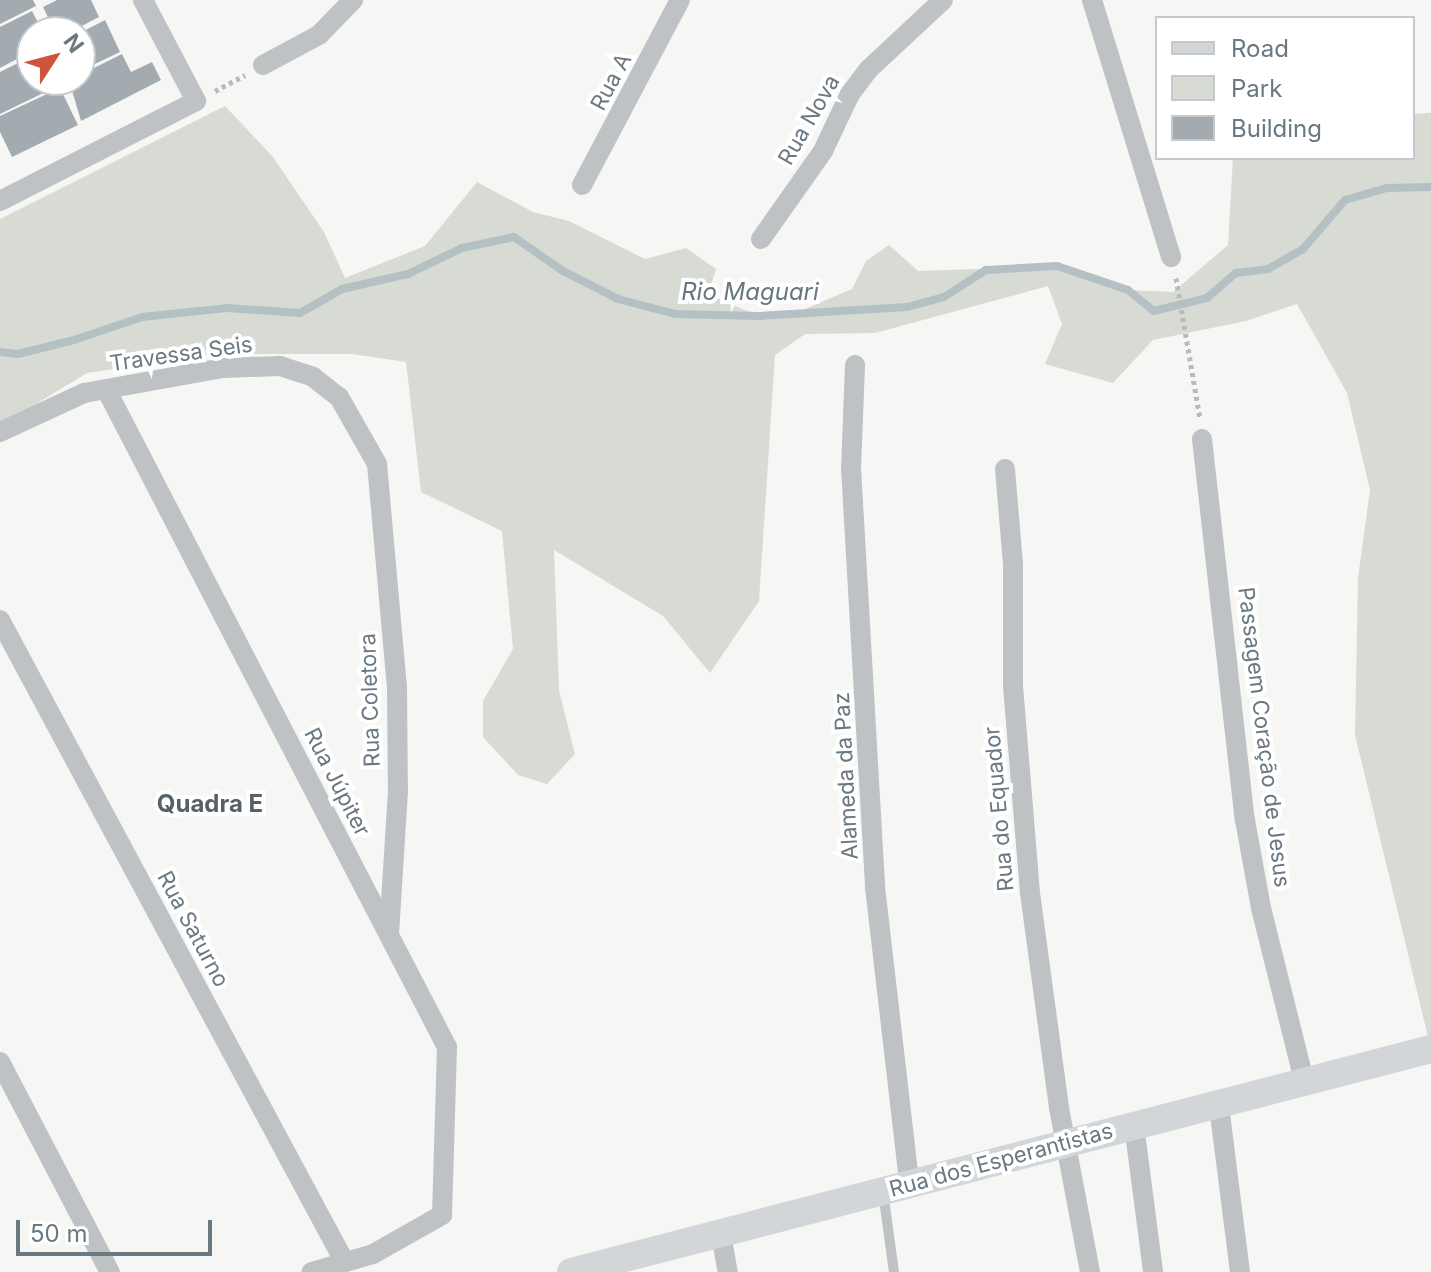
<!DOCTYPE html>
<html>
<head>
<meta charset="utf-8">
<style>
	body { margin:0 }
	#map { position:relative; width:1431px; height:1272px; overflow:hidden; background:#f6f6f4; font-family:Inter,sans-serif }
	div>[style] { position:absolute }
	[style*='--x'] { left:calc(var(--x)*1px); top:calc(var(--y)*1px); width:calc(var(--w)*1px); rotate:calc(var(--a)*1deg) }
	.green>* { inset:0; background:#d7dbd4 }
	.stream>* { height:8px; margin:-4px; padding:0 4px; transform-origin:4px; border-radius:4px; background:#b5c0c4 }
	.building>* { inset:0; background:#a4abb0 }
	.path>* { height:5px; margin-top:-2.5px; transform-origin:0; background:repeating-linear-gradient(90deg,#b8bbbd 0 4px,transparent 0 8px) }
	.lane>* { height:10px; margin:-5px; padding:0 5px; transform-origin:5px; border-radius:5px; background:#bec2c5 }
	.street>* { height:20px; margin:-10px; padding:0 10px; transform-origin:10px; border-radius:10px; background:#bec2c5 }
	.secondary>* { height:28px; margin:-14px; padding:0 14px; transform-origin:14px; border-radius:14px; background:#d2d6d9 }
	span { translate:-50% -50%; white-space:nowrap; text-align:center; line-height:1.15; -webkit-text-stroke:8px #fff; paint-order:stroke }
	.street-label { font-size:22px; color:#697881 }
	.water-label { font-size:24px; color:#65787d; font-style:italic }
	.neighbourhood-label { font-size:24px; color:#566167; font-weight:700 }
	.legend { position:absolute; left:1155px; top:16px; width:260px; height:144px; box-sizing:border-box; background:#fff; border:2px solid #c3c9cd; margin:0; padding:10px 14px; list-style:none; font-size:24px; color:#697881 }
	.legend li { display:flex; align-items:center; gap:16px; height:40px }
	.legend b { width:40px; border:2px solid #c3c9cd }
	.north { position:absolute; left:16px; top:16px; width:80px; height:80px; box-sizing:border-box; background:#fff; border:2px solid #c3c9cd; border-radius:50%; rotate:54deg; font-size:22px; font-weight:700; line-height:32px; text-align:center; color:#697881 }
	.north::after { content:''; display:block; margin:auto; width:28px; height:36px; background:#ce553c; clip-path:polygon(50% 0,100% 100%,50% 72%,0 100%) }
	.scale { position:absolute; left:16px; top:1220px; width:196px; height:36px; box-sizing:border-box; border:4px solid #697881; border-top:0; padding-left:10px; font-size:24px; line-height:28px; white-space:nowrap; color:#697881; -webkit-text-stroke:6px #fff; paint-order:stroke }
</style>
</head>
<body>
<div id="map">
	<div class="green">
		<div style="clip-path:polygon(225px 106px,273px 157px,324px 232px,345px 278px,425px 246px,477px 182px,533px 212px,569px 221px,645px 259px,686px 248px,716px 269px,708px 294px,759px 316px,793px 314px,852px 289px,866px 261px,889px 245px,918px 271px,1057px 266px,1128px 290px,1173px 292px,1228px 245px,1233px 158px,1413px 158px,1413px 114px,1431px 113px,1431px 1049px,1355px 735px,1358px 578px,1370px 490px,1347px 393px,1297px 304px,1246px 321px,1153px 340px,1113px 383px,1045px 364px,1062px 324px,1048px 286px,875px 333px,805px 334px,775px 355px,759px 601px,710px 673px,663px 616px,554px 550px,559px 690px,575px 754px,547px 784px,518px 775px,483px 737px,483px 701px,513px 649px,502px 531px,421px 492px,406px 362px,352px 354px,216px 354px,87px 373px,0 426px,0 219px)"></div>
	</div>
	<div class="stream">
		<div style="--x:0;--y:352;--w:18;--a:6"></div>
		<div style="--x:18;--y:354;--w:58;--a:-14"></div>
		<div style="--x:74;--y:340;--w:72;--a:-18.7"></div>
		<div style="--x:142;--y:317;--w:85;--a:-6"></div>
		<div style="--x:227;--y:308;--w:73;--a:3.9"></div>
		<div style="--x:300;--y:313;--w:48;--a:-29.7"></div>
		<div style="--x:342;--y:289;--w:68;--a:-12.8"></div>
		<div style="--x:408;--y:274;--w:60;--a:-25.7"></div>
		<div style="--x:462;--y:248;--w:53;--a:-11.9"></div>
		<div style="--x:514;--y:237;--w:60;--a:34.8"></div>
		<div style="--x:563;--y:271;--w:62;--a:27"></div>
		<div style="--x:618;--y:299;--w:60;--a:14.5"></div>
		<div style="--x:676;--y:314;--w:83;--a:1.4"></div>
		<div style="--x:759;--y:316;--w:148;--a:-3.5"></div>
		<div style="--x:907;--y:307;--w:38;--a:-15"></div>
		<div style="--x:944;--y:297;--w:50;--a:-32.7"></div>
		<div style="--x:986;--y:270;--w:71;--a:-3.2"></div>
		<div style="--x:1057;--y:266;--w:75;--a:18.7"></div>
		<div style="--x:1128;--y:290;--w:33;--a:39"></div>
		<div style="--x:1154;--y:311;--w:55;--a:-13.8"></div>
		<div style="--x:1207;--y:298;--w:38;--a:-41"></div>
		<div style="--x:1236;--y:273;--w:32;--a:-7"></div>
		<div style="--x:1268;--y:269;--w:40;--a:-29.7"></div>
		<div style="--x:1303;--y:249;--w:65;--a:-49.4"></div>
		<div style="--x:1345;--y:200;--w:44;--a:-15.9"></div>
		<div style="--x:1387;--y:188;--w:44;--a:-1.3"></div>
	</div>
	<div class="building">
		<div style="clip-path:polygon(0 0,33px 0,36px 6px,0 24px)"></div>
		<div style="clip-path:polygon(57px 0,91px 0,99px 17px,70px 32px,55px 32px,43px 7px)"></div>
		<div style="clip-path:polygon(32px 11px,43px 32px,32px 32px,32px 51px,0 68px,0 27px)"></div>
		<div style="clip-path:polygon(105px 20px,120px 52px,80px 71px,80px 33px)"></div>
		<div style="clip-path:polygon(122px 54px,131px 72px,152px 62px,161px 80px,81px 121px,71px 87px,90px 70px)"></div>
		<div style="clip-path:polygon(32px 56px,32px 80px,66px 82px,0 114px,0 72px)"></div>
		<div style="clip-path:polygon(60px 88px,78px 125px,12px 157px,0 132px,0 116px)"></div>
	</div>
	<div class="path">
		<div style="--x:215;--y:91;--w:34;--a:-28"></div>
		<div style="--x:1176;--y:278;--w:142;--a:80.3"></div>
	</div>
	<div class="lane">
		<div style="--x:883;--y:1192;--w:81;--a:82.2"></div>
	</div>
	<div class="street">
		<div style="--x:1092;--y:0;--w:269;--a:72.9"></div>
		<div style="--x:263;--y:65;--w:64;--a:-28.2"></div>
		<div style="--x:319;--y:35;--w:49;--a:-45.8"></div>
		<div style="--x:582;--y:185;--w:209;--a:-62.1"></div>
		<div style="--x:0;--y:201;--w:220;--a:-27"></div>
		<div style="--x:196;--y:101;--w:114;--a:-117.7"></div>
		<div style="--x:761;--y:239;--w:108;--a:-54.8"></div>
		<div style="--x:823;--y:151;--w:63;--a:-64.7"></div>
		<div style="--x:850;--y:94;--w:31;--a:-53"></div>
		<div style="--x:869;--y:69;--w:101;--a:-43"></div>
		<div style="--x:855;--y:365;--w:103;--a:92.2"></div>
		<div style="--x:851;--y:468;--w:420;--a:86.7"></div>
		<div style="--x:875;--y:887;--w:298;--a:83.4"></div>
		<div style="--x:106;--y:389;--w:741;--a:62.61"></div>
		<div style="--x:447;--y:1047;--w:168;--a:91.7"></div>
		<div style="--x:442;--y:1215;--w:79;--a:150.5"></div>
		<div style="--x:373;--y:1254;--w:64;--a:163.6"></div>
		<div style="--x:0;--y:432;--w:93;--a:-24.9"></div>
		<div style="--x:84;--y:393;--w:141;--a:-10.2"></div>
		<div style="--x:223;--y:368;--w:57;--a:-2"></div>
		<div style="--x:280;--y:366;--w:35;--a:18"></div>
		<div style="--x:313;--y:377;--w:33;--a:38"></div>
		<div style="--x:339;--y:397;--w:77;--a:60.4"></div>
		<div style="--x:377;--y:464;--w:223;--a:84.9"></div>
		<div style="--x:397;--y:686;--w:105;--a:89.5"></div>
		<div style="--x:398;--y:791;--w:144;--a:93.6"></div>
		<div style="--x:1202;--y:439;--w:383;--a:83.6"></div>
		<div style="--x:1245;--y:820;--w:89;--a:79.7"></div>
		<div style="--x:1261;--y:908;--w:182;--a:76"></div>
		<div style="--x:1005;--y:469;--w:96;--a:85.2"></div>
		<div style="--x:1013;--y:565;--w:121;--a:90"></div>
		<div style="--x:1013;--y:686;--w:208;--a:85.3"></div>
		<div style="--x:1030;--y:893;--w:217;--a:82.3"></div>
		<div style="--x:1059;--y:1108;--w:167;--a:79.3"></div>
		<div style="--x:0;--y:620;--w:727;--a:61.78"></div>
		<div style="--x:0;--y:1062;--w:237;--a:62.4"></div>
		<div style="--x:1219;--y:1106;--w:167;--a:82.8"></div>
		<div style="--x:1134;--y:1125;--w:148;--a:82.6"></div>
		<div style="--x:721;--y:1234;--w:39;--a:80"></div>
	</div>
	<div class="secondary">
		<div style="--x:571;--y:1272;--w:888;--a:-14.54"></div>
	</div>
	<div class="street-label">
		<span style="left:611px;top:82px;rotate:-62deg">Rua A</span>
		<span style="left:809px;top:120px;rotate:-60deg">Rua Nova</span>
		<span style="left:181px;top:354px;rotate:-8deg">Travessa Seis</span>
		<span style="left:370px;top:700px;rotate:-92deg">Rua Coletora</span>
		<span style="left:1264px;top:737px;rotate:83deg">Passagem Coração de Jesus</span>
		<span style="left:846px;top:776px;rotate:-93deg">Alameda da Paz</span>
		<span style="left:337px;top:782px;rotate:63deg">Rua Júpiter</span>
		<span style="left:999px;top:809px;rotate:-95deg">Rua do Equador</span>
		<span style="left:193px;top:929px;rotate:62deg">Rua Saturno</span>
		<span style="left:1001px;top:1160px;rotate:-15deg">Rua dos Esperantistas</span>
	</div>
	<div class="water-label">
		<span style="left:750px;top:292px">Rio Maguari</span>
	</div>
	<div class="neighbourhood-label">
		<span style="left:210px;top:804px">Quadra E</span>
	</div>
	<ul class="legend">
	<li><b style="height:10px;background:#d2d6d9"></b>Road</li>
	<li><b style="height:22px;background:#d7dbd4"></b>Park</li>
	<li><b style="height:22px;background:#a4abb0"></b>Building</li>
	</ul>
	<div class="north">N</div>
	<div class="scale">50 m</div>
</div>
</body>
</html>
